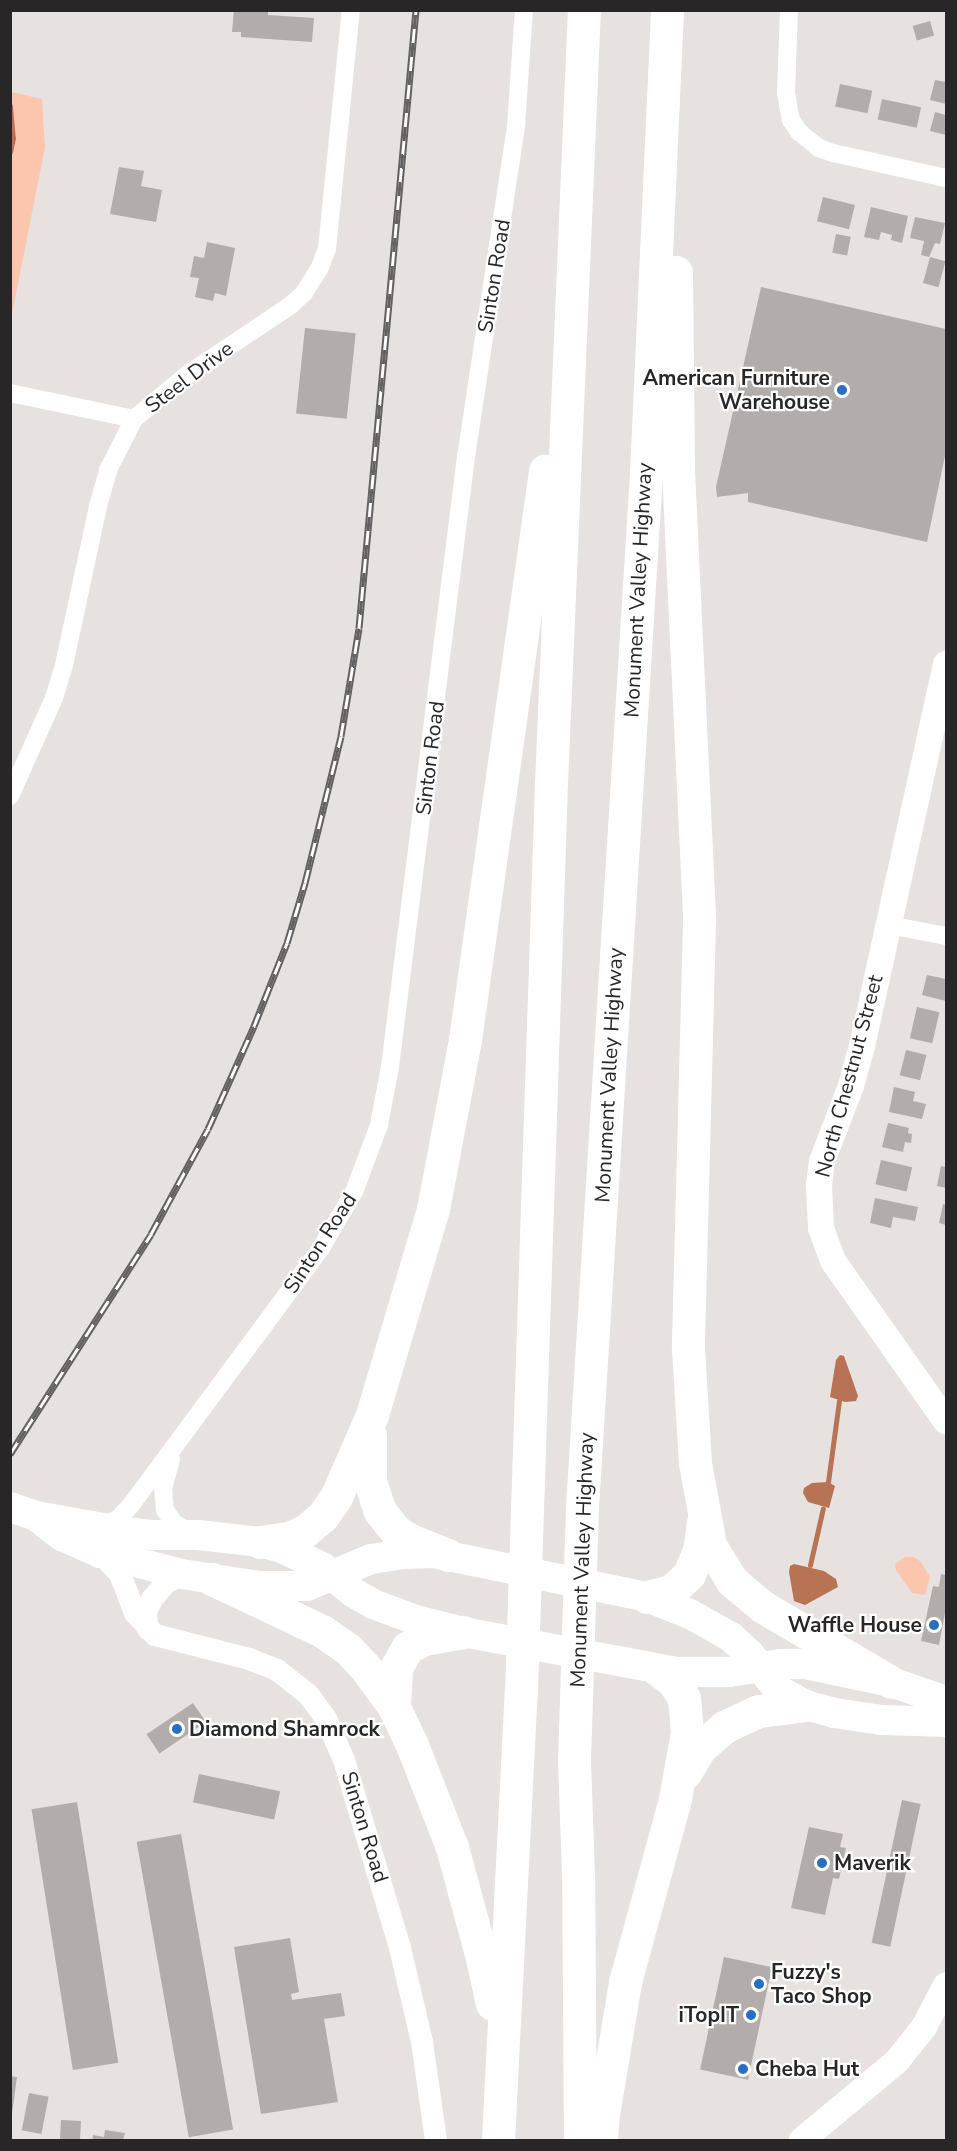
<!DOCTYPE html>
<html>
<head>
<meta charset="utf-8">
<style>
	body { margin:0 }
	#map { position:relative; width:957px; height:2151px; overflow:hidden; background:#e7e1df; font-family:"Nunito Sans",sans-serif }
	div>[style] { position:absolute }
	[style*='--x'] { left:calc(var(--x)*1px); top:calc(var(--y)*1px); width:calc(var(--w)*1px); rotate:calc(var(--a)*1deg) }
	.green>* { inset:0; background:#fcc5ae }
	.water>* { inset:0; background:#b87354 }
	.stream>* { height:5px; margin:-2.5px; padding:0 2.5px; transform-origin:2.5px; border-radius:2.5px; background:#b87354 }
	.building>* { inset:0; background:#b2adab; transform-origin:0 0 }
	.minor>* { height:18px; margin:-9px; padding:0 9px; transform-origin:9px; border-radius:9px; background:#fff }
	.tertiary>* { height:22px; margin:-11px; padding:0 11px; transform-origin:11px; border-radius:11px; background:#fff }
	.secondary>* { height:26px; margin:-13px; padding:0 13px; transform-origin:13px; border-radius:13px; background:#fff }
	.primary>* { height:30px; margin:-15px; padding:0 15px; transform-origin:15px; border-radius:15px; background:#fff }
	.motorway>* { height:33px; margin:-16.5px; padding:0 16.5px; transform-origin:16.5px; border-radius:16.5px; background:#fff }
	.rail>* { height:7px; margin-top:-3.5px; transform-origin:0; background:repeating-linear-gradient(90deg,#fff 0 14px,#656161 0 28px); box-sizing:border-box; border-block:2px solid #656161 }
	.dots>* { width:16px; height:16px; translate:-50% -50%; box-sizing:border-box; border:3px solid #fff; border-radius:50% }
	span { translate:-50% -50%; white-space:nowrap; text-align:center; line-height:1.15; -webkit-text-stroke:4.5px #fff; paint-order:stroke }
	.street-label { font-size:21px; color:#282626 }
	.poi-label { font-size:21px; color:#282626; font-weight:700 }
	.right { translate:-100% -50%; text-align:right }
	.left { translate:0 -50%; text-align:left }
	.frame { position:absolute; inset:0; border:12px solid #282626; pointer-events:none }
</style>
</head>
<body>
<div id="map">
	<div class="green">
		<div style="clip-path:polygon(11px 92px,42px 99px,45px 147px,11px 319px)"></div>
		<div style="clip-path:polygon(905px 1557px,914px 1557px,921px 1562px,930px 1577px,925px 1595px,912px 1593px,896px 1570px,895px 1564px)"></div>
	</div>
	<div class="water">
		<div style="clip-path:polygon(840px 1355px,844px 1356px,858px 1396px,856px 1401px,845px 1402px,830px 1397px,836px 1360px)"></div>
		<div style="clip-path:polygon(828px 1482px,835px 1486px,829px 1508px,808px 1502px,803px 1493px,804px 1488px,812px 1483px)"></div>
		<div style="clip-path:polygon(794px 1564px,824px 1571px,836px 1579px,838px 1587px,805px 1605px,794px 1601px,789px 1572px,790px 1566px)"></div>
	</div>
	<div class="stream">
		<div style="--x:10;--y:106;--w:32;--a:85"></div>
		<div style="--x:13;--y:138;--w:14;--a:102"></div>
		<div style="--x:828;--y:1482;--w:82;--a:-82.3"></div>
		<div style="--x:810;--y:1565;--w:58;--a:-77.2"></div>
	</div>
	<div class="building">
		<div style="clip-path:polygon(234px 10px,268px 10px,268px 15px,314px 18px,312px 42px,241px 37px,241px 32px,232px 32px)"></div>
		<div style="left:930px;top:21px;width:15px;height:18px;rotate:74deg"></div>
		<div style="clip-path:polygon(935px 80px,946px 82px,946px 104px,930px 100px)"></div>
		<div style="left:840px;top:84px;width:33px;height:23px;rotate:12deg"></div>
		<div style="left:882px;top:99px;width:40px;height:21px;rotate:12deg"></div>
		<div style="clip-path:polygon(935px 112px,946px 115px,946px 135px,930px 131px)"></div>
		<div style="clip-path:polygon(119px 167px,144px 171px,141px 186px,162px 190px,156px 222px,110px 214px)"></div>
		<div style="left:823px;top:197px;width:33px;height:25px;rotate:14deg"></div>
		<div style="clip-path:polygon(871px 207px,908px 216px,902px 243px,891px 240px,892px 235px,881px 232px,879px 240px,864px 237px)"></div>
		<div style="clip-path:polygon(915px 217px,945px 223px,940px 244px,935px 243px,929px 257px,921px 255px,924px 241px,910px 238px)"></div>
		<div style="left:836px;top:234px;width:15px;height:19px;rotate:11deg"></div>
		<div style="clip-path:polygon(207px 242px,235px 248px,226px 296px,215px 293px,213px 301px,195px 297px,199px 278px,190px 277px,194px 256px,204px 258px)"></div>
		<div style="left:930px;top:257px;width:16px;height:27px;rotate:15deg"></div>
		<div style="clip-path:polygon(761px 287px,946px 329px,946px 451px,927px 542px,748px 502px,748px 493px,717px 497px,716px 487px)"></div>
		<div style="left:305px;top:328px;width:51px;height:86px;rotate:6deg"></div>
		<div style="clip-path:polygon(927px 975px,946px 979px,946px 1001px,922px 995px)"></div>
		<div style="left:917px;top:1007px;width:23px;height:32px;rotate:13deg"></div>
		<div style="left:906px;top:1050px;width:21px;height:26px;rotate:14deg"></div>
		<div style="clip-path:polygon(894px 1087px,915px 1092px,913px 1101px,926px 1104px,922px 1119px,889px 1112px)"></div>
		<div style="clip-path:polygon(888px 1123px,909px 1128px,908px 1133px,912px 1134px,911px 1143px,905px 1142px,903px 1152px,882px 1147px)"></div>
		<div style="left:881px;top:1160px;width:32px;height:25px;rotate:13deg"></div>
		<div style="clip-path:polygon(941px 1166px,946px 1167px,946px 1188px,937px 1186px)"></div>
		<div style="clip-path:polygon(875px 1198px,918px 1207px,915px 1221px,893px 1217px,891px 1228px,870px 1223px)"></div>
		<div style="clip-path:polygon(943px 1204px,946px 1205px,946px 1225px,939px 1223px)"></div>
		<div style="clip-path:polygon(941px 1574px,946px 1575px,946px 1608px,939px 1645px,921px 1641px,933px 1586px,939px 1587px)"></div>
		<div style="left:193px;top:1703px;width:23px;height:56px;rotate:56deg"></div>
		<div style="left:199px;top:1774px;width:83px;height:29px;rotate:12deg"></div>
		<div style="left:902px;top:1800px;width:19px;height:146px;rotate:12deg"></div>
		<div style="left:77px;top:1802px;width:264px;height:46px;rotate:81deg"></div>
		<div style="clip-path:polygon(809px 1827px,843px 1834px,840px 1847px,846px 1848px,839px 1879px,833px 1878px,825px 1915px,791px 1908px)"></div>
		<div style="left:181px;top:1834px;width:300px;height:45px;rotate:80deg"></div>
		<div style="clip-path:polygon(290px 1938px,299px 1992px,291px 1994px,292px 2000px,341px 1993px,345px 2016px,324px 2019px,338px 2102px,261px 2114px,234px 1947px)"></div>
		<div style="left:724px;top:1957px;width:49px;height:115px;rotate:12deg"></div>
		<div style="clip-path:polygon(10px 2076px,17px 2077px,12px 2114px,10px 2114px)"></div>
		<div style="left:29px;top:2093px;width:20px;height:38px;rotate:11deg"></div>
		<div style="left:61px;top:2120px;width:20px;height:20px;rotate:3deg"></div>
		<div style="clip-path:polygon(105px 2130px,125px 2133px,123px 2140px,92px 2140px,93px 2135px,104px 2137px)"></div>
	</div>
	<div class="minor">
		<div style="--x:789;--y:10;--w:83;--a:92.1"></div>
		<div style="--x:786;--y:93;--w:27;--a:80"></div>
		<div style="--x:791;--y:120;--w:14;--a:56"></div>
		<div style="--x:799;--y:132;--w:26;--a:39"></div>
		<div style="--x:819;--y:148;--w:15;--a:20"></div>
		<div style="--x:833;--y:153;--w:116;--a:12.5"></div>
		<div style="--x:10;--y:393;--w:127;--a:11.8"></div>
		<div style="--x:10;--y:796;--w:107;--a:-65.8"></div>
		<div style="--x:54;--y:698;--w:34;--a:-73"></div>
		<div style="--x:64;--y:665;--w:163;--a:-77.9"></div>
		<div style="--x:98;--y:506;--w:37;--a:-74"></div>
		<div style="--x:108;--y:470;--w:57;--a:-63"></div>
		<div style="--x:134;--y:419;--w:70;--a:-39.8"></div>
		<div style="--x:188;--y:374;--w:124;--a:-33.8"></div>
		<div style="--x:291;--y:305;--w:18;--a:-43"></div>
		<div style="--x:304;--y:293;--w:31;--a:-58"></div>
		<div style="--x:320;--y:267;--w:19;--a:-69"></div>
		<div style="--x:327;--y:249;--w:240;--a:-84.3"></div>
		<div style="--x:889;--y:925;--w:58;--a:10.9"></div>
		<div style="--x:171;--y:1459;--w:30;--a:105"></div>
		<div style="--x:163;--y:1488;--w:22;--a:85"></div>
		<div style="--x:165;--y:1510;--w:16;--a:55"></div>
		<div style="--x:174;--y:1523;--w:21;--a:29"></div>
		<div style="--x:101;--y:1526;--w:18;--a:-22"></div>
		<div style="--x:118;--y:1519;--w:19;--a:-47"></div>
		<div style="--x:131;--y:1505;--w:320;--a:-53.5"></div>
		<div style="--x:321;--y:1248;--w:65;--a:-59.5"></div>
		<div style="--x:354;--y:1192;--w:72;--a:-69.5"></div>
		<div style="--x:379;--y:1125;--w:59;--a:-79.3"></div>
		<div style="--x:390;--y:1067;--w:615;--a:-82.9"></div>
		<div style="--x:466;--y:457;--w:335;--a:-81.4"></div>
		<div style="--x:516;--y:126;--w:116;--a:-86.1"></div>
	</div>
	<div class="tertiary">
		<div style="--x:100;--y:1553;--w:29;--a:46"></div>
		<div style="--x:120;--y:1574;--w:42;--a:69"></div>
		<div style="--x:135;--y:1613;--w:30;--a:48"></div>
		<div style="--x:155;--y:1635;--w:97;--a:14.3"></div>
		<div style="--x:249;--y:1659;--w:30;--a:21"></div>
		<div style="--x:277;--y:1670;--w:39;--a:38"></div>
		<div style="--x:308;--y:1694;--w:31;--a:54"></div>
		<div style="--x:326;--y:1719;--w:45;--a:66.3"></div>
		<div style="--x:344;--y:1760;--w:196;--a:73.4"></div>
		<div style="--x:400;--y:1948;--w:97;--a:76.8"></div>
		<div style="--x:422;--y:2042;--w:99;--a:81.9"></div>
		<div style="--x:148;--y:1629;--w:17;--a:-97"></div>
		<div style="--x:146;--y:1612;--w:14;--a:-65"></div>
		<div style="--x:152;--y:1599;--w:21;--a:-49"></div>
		<div style="--x:166;--y:1583;--w:18;--a:-29"></div>
	</div>
	<div class="secondary">
		<div style="--x:946;--y:664;--w:391;--a:102.4"></div>
		<div style="--x:862;--y:1046;--w:41;--a:105.4"></div>
		<div style="--x:851;--y:1086;--w:80;--a:111.1"></div>
		<div style="--x:822;--y:1161;--w:24;--a:97"></div>
		<div style="--x:819;--y:1185;--w:43;--a:87.3"></div>
		<div style="--x:821;--y:1228;--w:35;--a:70"></div>
		<div style="--x:833;--y:1261;--w:196;--a:54.8"></div>
		<div style="--x:802;--y:2140;--w:124;--a:-39.7"></div>
		<div style="--x:897;--y:2061;--w:43;--a:-51.5"></div>
		<div style="--x:924;--y:2027;--w:47;--a:-62.4"></div>
	</div>
	<div class="primary">
		<div style="--x:10;--y:1507;--w:28;--a:19"></div>
		<div style="--x:36;--y:1516;--w:84;--a:10.2"></div>
		<div style="--x:119;--y:1531;--w:33;--a:7"></div>
		<div style="--x:152;--y:1535;--w:46;--a:0"></div>
		<div style="--x:198;--y:1535;--w:62;--a:6.4"></div>
		<div style="--x:260;--y:1542;--w:20;--a:15"></div>
		<div style="--x:279;--y:1547;--w:47;--a:24.9"></div>
		<div style="--x:322;--y:1567;--w:41;--a:39.1"></div>
		<div style="--x:354;--y:1593;--w:22;--a:30"></div>
		<div style="--x:373;--y:1604;--w:46;--a:20.4"></div>
		<div style="--x:416;--y:1620;--w:49;--a:14.3"></div>
		<div style="--x:463;--y:1632;--w:218;--a:10.6"></div>
		<div style="--x:677;--y:1672;--w:53;--a:0"></div>
		<div style="--x:730;--y:1672;--w:51;--a:-9.1"></div>
		<div style="--x:780;--y:1664;--w:25;--a:0"></div>
		<div style="--x:805;--y:1664;--w:88;--a:11.8"></div>
		<div style="--x:891;--y:1682;--w:58;--a:19.1"></div>
		<div style="--x:36;--y:1516;--w:33;--a:38"></div>
		<div style="--x:62;--y:1536;--w:42;--a:24.1"></div>
		<div style="--x:100;--y:1553;--w:85;--a:14.4"></div>
		<div style="--x:182;--y:1574;--w:78;--a:8.9"></div>
		<div style="--x:259;--y:1586;--w:48;--a:0"></div>
		<div style="--x:307;--y:1586;--w:69;--a:-22.9"></div>
		<div style="--x:371;--y:1559;--w:31;--a:-9"></div>
		<div style="--x:402;--y:1554;--w:31;--a:-2"></div>
		<div style="--x:433;--y:1553;--w:218;--a:11.6"></div>
		<div style="--x:647;--y:1597;--w:46;--a:21.6"></div>
		<div style="--x:690;--y:1614;--w:47;--a:29.3"></div>
		<div style="--x:731;--y:1637;--w:26;--a:43"></div>
		<div style="--x:750;--y:1655;--w:45;--a:50.4"></div>
		<div style="--x:779;--y:1690;--w:30;--a:30"></div>
		<div style="--x:805;--y:1705;--w:30;--a:15"></div>
		<div style="--x:834;--y:1713;--w:49;--a:8.3"></div>
		<div style="--x:882;--y:1720;--w:64;--a:1.8"></div>
	</div>
	<div class="motorway">
		<div style="--x:676;--y:272;--w:198;--a:89.4"></div>
		<div style="--x:678;--y:470;--w:452;--a:87.3"></div>
		<div style="--x:699;--y:922;--w:427;--a:91.5"></div>
		<div style="--x:688;--y:1349;--w:114;--a:86.5"></div>
		<div style="--x:695;--y:1463;--w:83;--a:79.6"></div>
		<div style="--x:710;--y:1545;--w:42;--a:58.6"></div>
		<div style="--x:732;--y:1581;--w:40;--a:40"></div>
		<div style="--x:763;--y:1607;--w:148;--a:30.4"></div>
		<div style="--x:370;--y:1435;--w:46;--a:90"></div>
		<div style="--x:370;--y:1481;--w:32;--a:72"></div>
		<div style="--x:380;--y:1511;--w:24;--a:52"></div>
		<div style="--x:395;--y:1530;--w:16;--a:35"></div>
		<div style="--x:408;--y:1539;--w:43;--a:21.8"></div>
		<div style="--x:260;--y:1542;--w:28;--a:-8"></div>
		<div style="--x:288;--y:1538;--w:18;--a:-22"></div>
		<div style="--x:305;--y:1531;--w:23;--a:-40"></div>
		<div style="--x:323;--y:1516;--w:25;--a:-56"></div>
		<div style="--x:337;--y:1495;--w:87;--a:-66.4"></div>
		<div style="--x:372;--y:1415;--w:215;--a:-73.5"></div>
		<div style="--x:433;--y:1209;--w:172;--a:-79.3"></div>
		<div style="--x:465;--y:1040;--w:575;--a:-82"></div>
		<div style="--x:212;--y:1579;--w:122;--a:25.3"></div>
		<div style="--x:322;--y:1631;--w:32;--a:35"></div>
		<div style="--x:348;--y:1649;--w:25;--a:47"></div>
		<div style="--x:365;--y:1667;--w:49;--a:54.1"></div>
		<div style="--x:394;--y:1707;--w:42;--a:64.7"></div>
		<div style="--x:412;--y:1745;--w:110;--a:68.6"></div>
		<div style="--x:452;--y:1847;--w:115;--a:74.9"></div>
		<div style="--x:482;--y:1958;--w:47;--a:77.7"></div>
		<div style="--x:647;--y:1597;--w:25;--a:-14"></div>
		<div style="--x:671;--y:1591;--w:25;--a:-43"></div>
		<div style="--x:689;--y:1574;--w:25;--a:-67"></div>
		<div style="--x:699;--y:1551;--w:30;--a:-82"></div>
		<div style="--x:394;--y:1707;--w:39;--a:-87"></div>
		<div style="--x:396;--y:1668;--w:23;--a:-61"></div>
		<div style="--x:407;--y:1648;--w:19;--a:-28"></div>
		<div style="--x:424;--y:1639;--w:40;--a:-10"></div>
		<div style="--x:685;--y:1773;--w:29;--a:-59"></div>
		<div style="--x:700;--y:1748;--w:32;--a:-41"></div>
		<div style="--x:724;--y:1727;--w:38;--a:-25"></div>
		<div style="--x:759;--y:1711;--w:46;--a:-7.4"></div>
		<div style="--x:498;--y:2140;--w:449;--a:-87.1"></div>
		<div style="--x:521;--y:1692;--w:909;--a:-88.11"></div>
		<div style="--x:551;--y:783;--w:774;--a:-87.56"></div>
		<div style="--x:580;--y:2140;--w:265;--a:-90.4"></div>
		<div style="--x:578;--y:1875;--w:114;--a:-92"></div>
		<div style="--x:574;--y:1761;--w:254;--a:-88.2"></div>
		<div style="--x:582;--y:1507;--w:1036;--a:-86.46"></div>
		<div style="--x:646;--y:473;--w:463;--a:-87.4"></div>
		<div style="--x:601;--y:2140;--w:26;--a:-86"></div>
		<div style="--x:603;--y:2114;--w:134;--a:-80.5"></div>
		<div style="--x:625;--y:1982;--w:190;--a:-74.7"></div>
		<div style="--x:675;--y:1799;--w:68;--a:-79.8"></div>
		<div style="--x:687;--y:1732;--w:34;--a:-95"></div>
		<div style="--x:684;--y:1698;--w:20;--a:-123"></div>
		<div style="--x:673;--y:1681;--w:17;--a:-144"></div>
	</div>
	<div class="rail">
		<div style="--x:10;--y:1454;--w:261;--a:-57.3"></div>
		<div style="--x:151;--y:1234;--w:119;--a:-61.5"></div>
		<div style="--x:208;--y:1129;--w:113;--a:-65.9"></div>
		<div style="--x:254;--y:1026;--w:89;--a:-68.3"></div>
		<div style="--x:287;--y:943;--w:63;--a:-73.3"></div>
		<div style="--x:305;--y:883;--w:151;--a:-76.2"></div>
		<div style="--x:341;--y:736;--w:109;--a:-80.5"></div>
		<div style="--x:359;--y:628;--w:621;--a:-84.73"></div>
	</div>
	<div class="dots">
		<div style="left:842px;top:390px;background:#276fc0"></div>
		<div style="left:934px;top:1625px;background:#276fc0"></div>
		<div style="left:177px;top:1729px;background:#276fc0"></div>
		<div style="left:822px;top:1863px;background:#276fc0"></div>
		<div style="left:759px;top:1984px;background:#276fc0"></div>
		<div style="left:751px;top:2015px;background:#276fc0"></div>
		<div style="left:743px;top:2069px;background:#276fc0"></div>
	</div>
	<div class="street-label">
		<span style="left:494px;top:276px;rotate:-81deg">Sinton Road</span>
		<span style="left:189px;top:377px;rotate:-37deg">Steel Drive</span>
		<span style="left:638px;top:590px;rotate:-87deg">Monument Valley Highway</span>
		<span style="left:430px;top:758px;rotate:-83deg">Sinton Road</span>
		<span style="left:609px;top:1075px;rotate:-87deg">Monument Valley Highway</span>
		<span style="left:849px;top:1076px;rotate:-75deg">North Chestnut Street</span>
		<span style="left:320px;top:1243px;rotate:-57deg">Sinton Road</span>
		<span style="left:582px;top:1560px;rotate:-88deg">Monument Valley Highway</span>
		<span style="left:365px;top:1827px;rotate:73deg">Sinton Road</span>
	</div>
	<div class="poi-label">
		<span class="right" style="left:830px;top:390px">American Furniture<br>Warehouse</span>
		<span class="right" style="left:922px;top:1625px">Waffle House</span>
		<span class="left" style="left:189px;top:1729px">Diamond Shamrock</span>
		<span class="left" style="left:834px;top:1863px">Maverik</span>
		<span class="left" style="left:771px;top:1984px">Fuzzy's<br>Taco Shop</span>
		<span class="right" style="left:739px;top:2015px">iTopIT</span>
		<span class="left" style="left:755px;top:2069px">Cheba Hut</span>
	</div>
	<div class="frame"></div>
</div>
</body>
</html>
